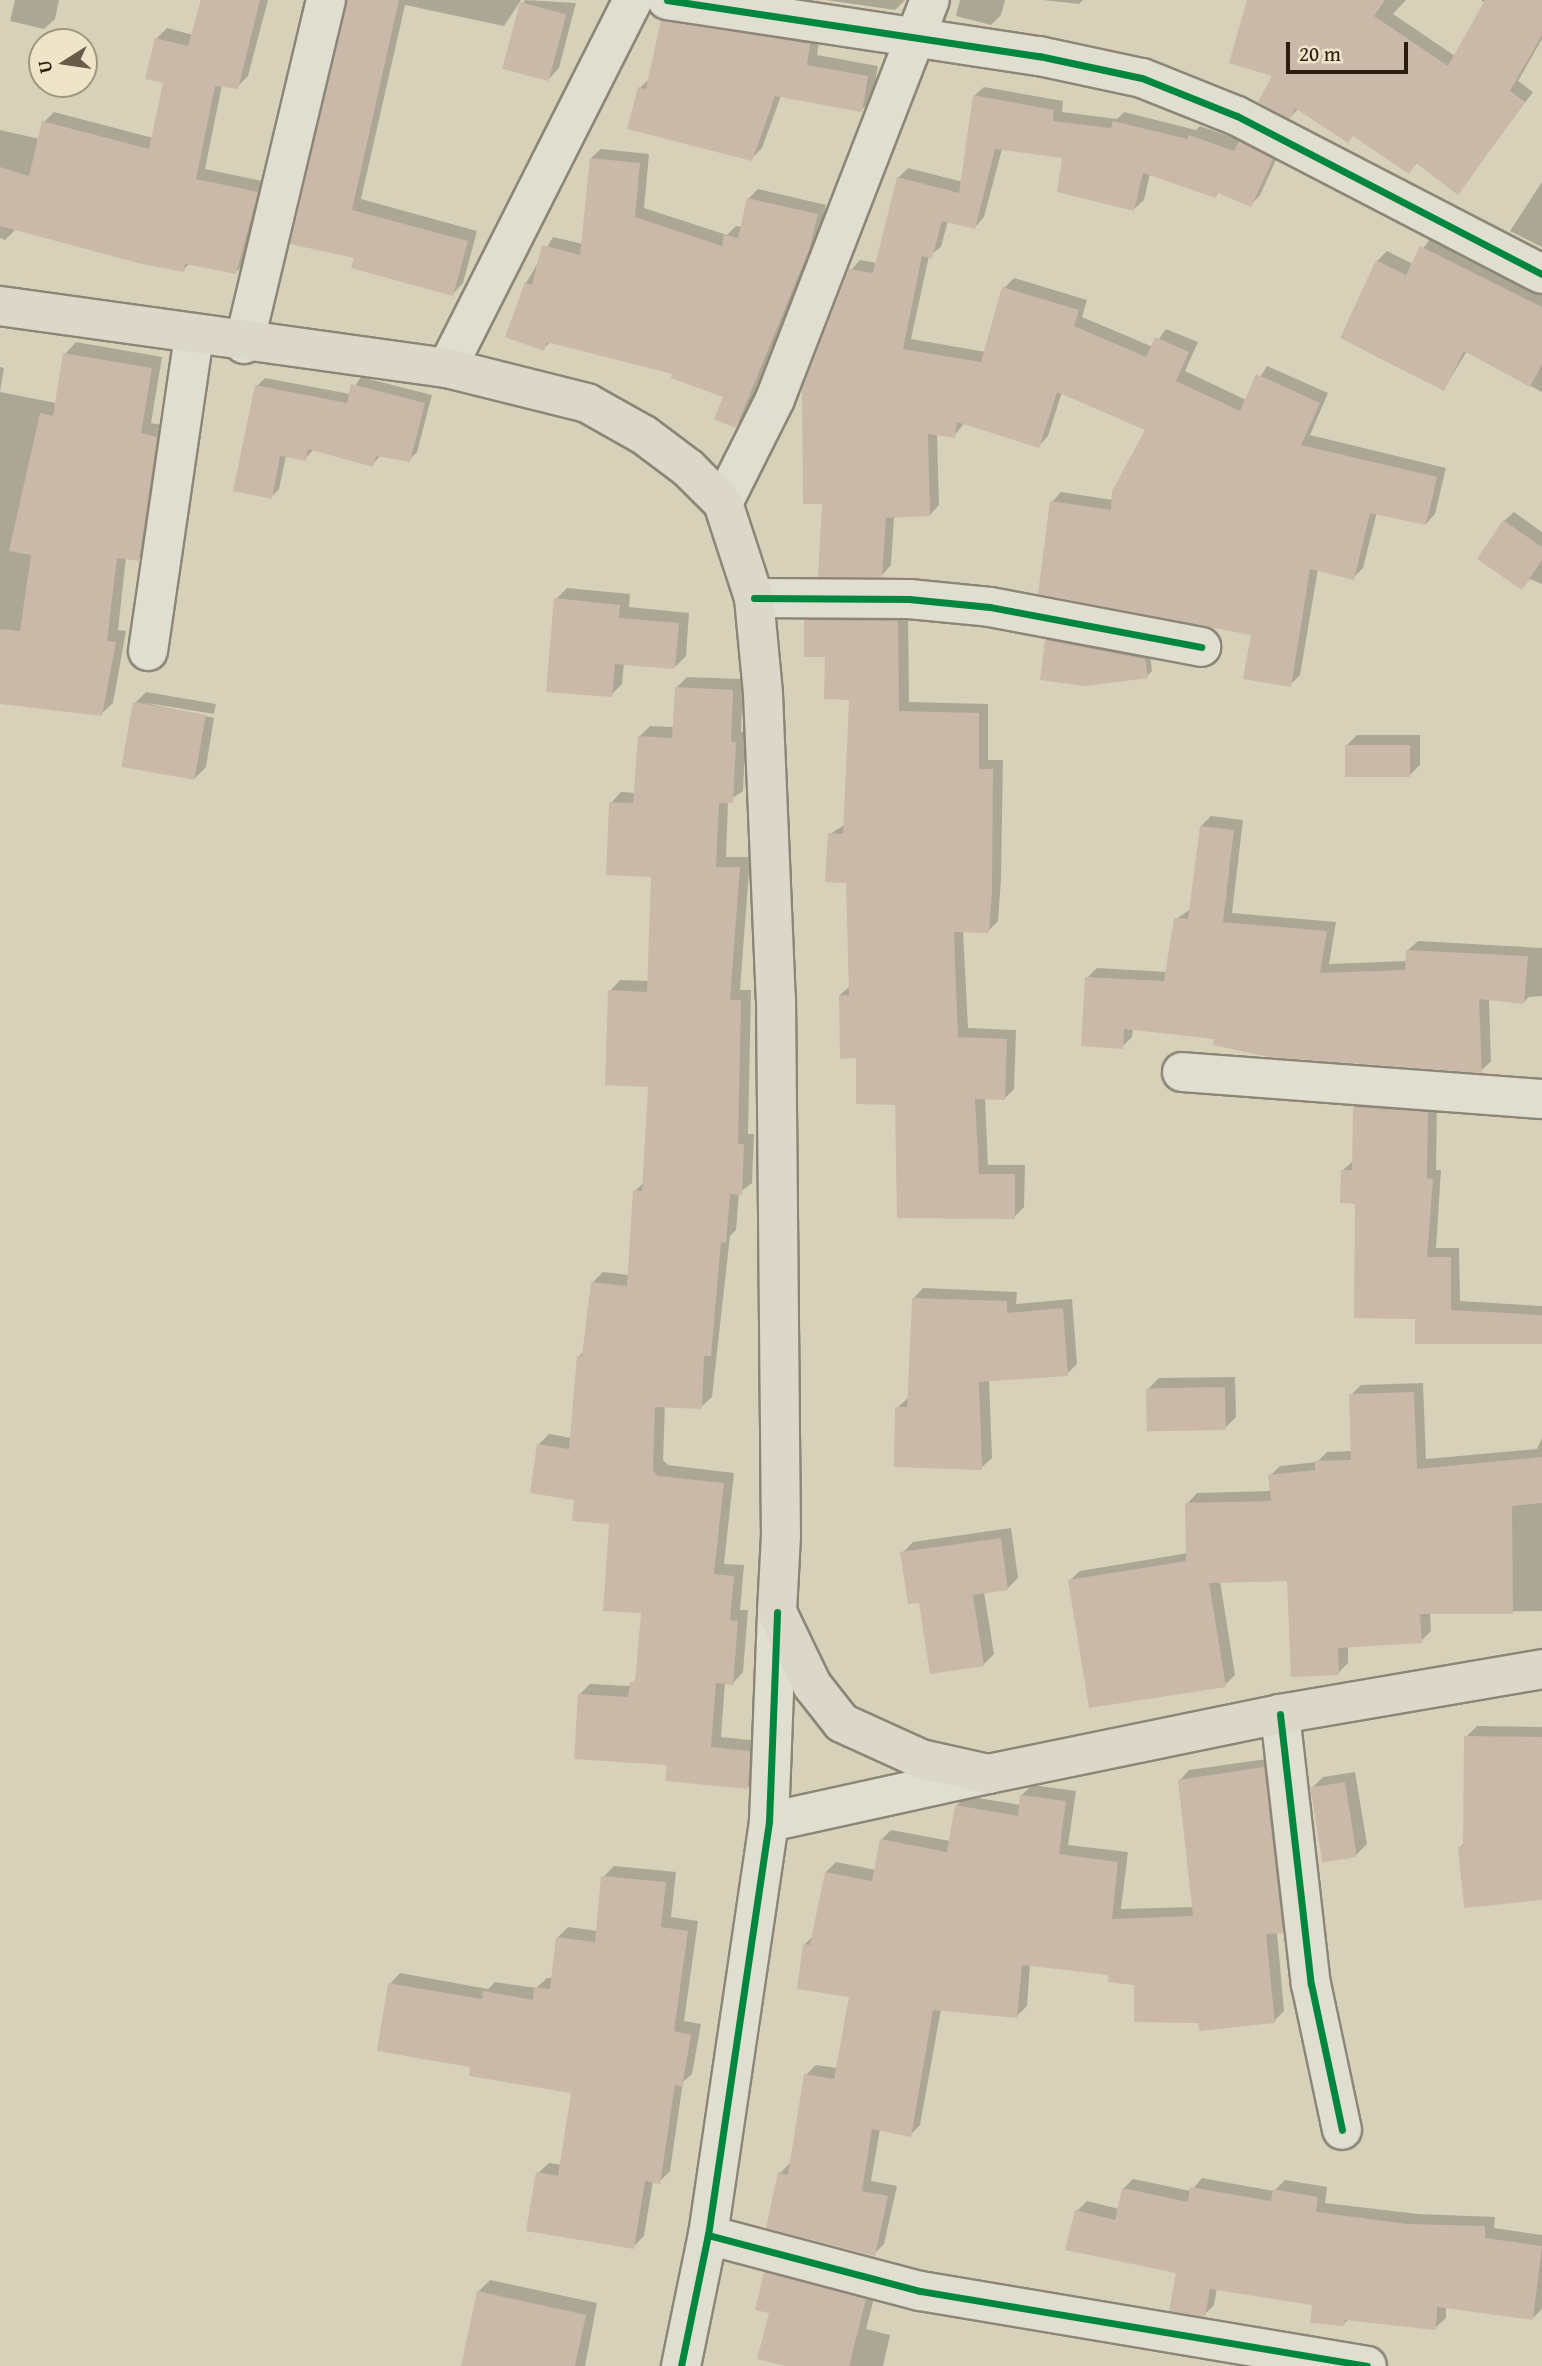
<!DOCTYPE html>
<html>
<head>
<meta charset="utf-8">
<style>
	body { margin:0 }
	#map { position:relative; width:1542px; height:2366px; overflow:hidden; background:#d8d1b9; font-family:"Gentium Book Plus",serif }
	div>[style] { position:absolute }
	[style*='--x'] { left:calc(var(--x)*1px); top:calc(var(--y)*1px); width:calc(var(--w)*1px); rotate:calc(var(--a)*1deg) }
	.shadow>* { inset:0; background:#0003 }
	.building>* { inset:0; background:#cab8a8; transform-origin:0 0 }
	.roads { filter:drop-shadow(2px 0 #8c8677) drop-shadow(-2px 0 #8c8677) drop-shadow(0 2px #8c8677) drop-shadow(0 -2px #8c8677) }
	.minor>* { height:38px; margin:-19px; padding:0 19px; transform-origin:19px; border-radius:19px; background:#e0ddd1 }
	.major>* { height:38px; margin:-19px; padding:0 19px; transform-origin:19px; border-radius:19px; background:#dbd7c9 }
	.cycleway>* { height:7px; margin:-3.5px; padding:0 3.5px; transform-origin:3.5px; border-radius:3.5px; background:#00873e }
	span { translate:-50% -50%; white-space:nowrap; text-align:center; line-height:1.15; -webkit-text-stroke:6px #eee5c9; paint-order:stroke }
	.north { position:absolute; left:28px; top:28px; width:70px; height:70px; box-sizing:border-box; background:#eee5c9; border:2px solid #a0957f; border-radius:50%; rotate:258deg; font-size:19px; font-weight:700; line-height:28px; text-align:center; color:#2a1c0f }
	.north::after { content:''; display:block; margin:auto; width:24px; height:32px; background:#675b4a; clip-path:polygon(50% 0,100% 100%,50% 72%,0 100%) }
	.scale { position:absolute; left:1286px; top:42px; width:122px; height:32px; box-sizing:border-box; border:4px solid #2a1c0f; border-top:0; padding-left:9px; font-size:21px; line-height:24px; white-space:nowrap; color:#2a1c0f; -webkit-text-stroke:5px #eee5c9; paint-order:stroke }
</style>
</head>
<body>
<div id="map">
	<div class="shadow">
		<div style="clip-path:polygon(15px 0,59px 0,55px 19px,44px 29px,10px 21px)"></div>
		<div style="clip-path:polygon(201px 0,268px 0,248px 76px,237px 87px,222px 85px,205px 169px,267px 182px,246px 262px,236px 272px,190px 263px,183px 270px,17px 228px,5px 240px,0 238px,0 130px,40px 139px,44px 122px,54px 112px,153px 138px,165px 82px,156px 39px,167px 28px,193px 35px)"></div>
		<div style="clip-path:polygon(348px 0,521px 0,504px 26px,405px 5px,361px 199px,477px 231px,463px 283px,453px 294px,356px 257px,293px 242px)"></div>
		<div style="clip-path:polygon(525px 0,576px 3px,559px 68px,549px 79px,522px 4px)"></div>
		<div style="clip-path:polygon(826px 0,905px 0,895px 10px)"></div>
		<div style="clip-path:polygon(960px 0,1005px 0,1001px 15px,991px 25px,956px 16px)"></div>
		<div style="clip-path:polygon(1043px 0,1083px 0,1079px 4px)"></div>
		<div style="clip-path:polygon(1249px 0,1406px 0,1393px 14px,1455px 56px,1485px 3px,1481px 0,1542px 0,1542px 39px,1518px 81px,1533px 92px,1458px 192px,1418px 162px,1408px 172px,1354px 135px,1299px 108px,1290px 117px)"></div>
		<div style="clip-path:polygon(673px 11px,820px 34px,817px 55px,878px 66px,872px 100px,861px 110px,781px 96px,762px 148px,751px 159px,640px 88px,651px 77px,663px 21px)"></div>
		<div style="clip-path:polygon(984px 87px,1063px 101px,1062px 112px,1117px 119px,1124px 112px,1196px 130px,1200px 126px,1242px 141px,1250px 133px,1281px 149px,1260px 195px,1251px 205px,1220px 192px,1215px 196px,1150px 173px,1144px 200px,1134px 209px,1064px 157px,1002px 149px,984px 217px,975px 227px,948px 221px,941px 247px,929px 256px,911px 339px,986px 352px,1004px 288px,1014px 278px,1087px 300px,1082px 317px,1153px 347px,1166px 329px,1198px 342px,1185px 371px,1246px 400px,1267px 366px,1328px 393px,1310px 435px,1446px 468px,1435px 514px,1426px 524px,1377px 512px,1363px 568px,1353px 578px,1318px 569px,1300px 675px,1290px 685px,1253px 633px,1052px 502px,1061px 492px,1113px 500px,1148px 429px,1062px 392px,1048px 436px,1039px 446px,965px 422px,954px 436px,937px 434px,939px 505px,930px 515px,894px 516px,891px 565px,882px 575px,851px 270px,860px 260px,877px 263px,898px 178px,908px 168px,963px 182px,974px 96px)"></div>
		<div style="clip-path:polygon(601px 149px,649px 154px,644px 208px,727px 235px,736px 226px,742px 227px,748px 199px,758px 189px,826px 205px,818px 239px,745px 416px,736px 426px,725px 396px,674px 372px,551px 341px,543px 349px,526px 283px,553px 237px,583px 244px,591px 158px)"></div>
		<div style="clip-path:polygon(1542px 182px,1542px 247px,1510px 231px)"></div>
		<div style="clip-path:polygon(1431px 237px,1542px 292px,1542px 392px,1467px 351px,1444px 389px,1377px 261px,1387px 251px,1413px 264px)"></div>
		<div style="clip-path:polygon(76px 342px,162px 357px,151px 423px,167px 426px,150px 548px,138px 559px,126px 557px,118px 630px,126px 631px,113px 703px,101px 714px,0 703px,0 367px,4px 368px,0 392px,56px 403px,65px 354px)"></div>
		<div style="clip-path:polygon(361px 377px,432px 395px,417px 452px,409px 460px,381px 455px,372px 465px,314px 449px,305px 459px,286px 456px,279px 489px,271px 497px,257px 386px,265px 378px,350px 394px)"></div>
		<div style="clip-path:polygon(1514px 512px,1542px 532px,1542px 584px,1530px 579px,1522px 588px,1504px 521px)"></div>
		<div style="clip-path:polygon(567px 588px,630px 594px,629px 607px,689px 613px,686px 656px,675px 667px,624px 663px,622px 684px,611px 695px,556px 599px)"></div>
		<div style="clip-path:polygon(816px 611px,908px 612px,909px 702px,988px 704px,988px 760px,1003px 760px,1001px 880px,998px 921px,988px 931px,963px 931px,968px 1028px,1016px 1030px,1014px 1089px,1004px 1099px,985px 1098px,988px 1165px,1025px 1165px,1024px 1207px,1014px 1217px,897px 1103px,858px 1057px,840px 995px,850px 986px,848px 881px,830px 834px,846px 824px,850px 698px,806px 621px)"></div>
		<div style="clip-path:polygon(1051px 635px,1150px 654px,1152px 671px,1147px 676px,1046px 640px)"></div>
		<div style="clip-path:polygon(687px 677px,743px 679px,741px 732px,746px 732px,743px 791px,728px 801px,726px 857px,750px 857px,740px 990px,751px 990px,748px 1134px,754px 1134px,752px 1183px,739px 1193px,736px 1230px,730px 1236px,712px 1397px,701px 1407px,665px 1405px,663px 1460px,668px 1465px,734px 1473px,724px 1564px,744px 1565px,740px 1610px,748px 1610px,743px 1672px,733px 1683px,725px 1682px,721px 1737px,760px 1741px,758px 1776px,748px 1787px,668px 1763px,580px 1694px,590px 1684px,631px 1686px,637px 1677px,642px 1612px,611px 1522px,576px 1498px,538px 1445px,549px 1434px,572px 1438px,579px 1356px,585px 1351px,592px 1283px,603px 1272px,629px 1275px,635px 1191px,645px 1181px,650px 1085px,610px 991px,620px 980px,649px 981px,653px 875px,611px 803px,621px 792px,636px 793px,639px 737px,650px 726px,674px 727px,677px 687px)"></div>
		<div style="clip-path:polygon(146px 692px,216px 704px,214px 714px,141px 702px,214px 718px,206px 767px,195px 778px,135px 703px)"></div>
		<div style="clip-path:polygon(1357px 735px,1420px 735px,1420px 765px,1409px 776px,1346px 746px)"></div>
		<div style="clip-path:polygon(1211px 816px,1243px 820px,1232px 913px,1336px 922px,1329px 964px,1407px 961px,1407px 951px,1418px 941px,1542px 948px,1542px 996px,1529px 997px,1524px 1002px,1489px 999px,1491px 1061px,1481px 1071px,1133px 1028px,1132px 1037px,1122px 1047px,1087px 978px,1097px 968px,1167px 972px,1176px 919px,1191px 909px,1201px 826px)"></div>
		<div style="clip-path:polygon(1364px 1098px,1437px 1104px,1436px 1170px,1441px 1170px,1436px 1248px,1459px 1248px,1460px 1301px,1542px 1306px,1542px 1342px,1417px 1317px,1343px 1170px,1353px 1161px,1354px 1107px)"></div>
		<div style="clip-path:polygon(923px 1288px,1017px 1292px,1016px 1304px,1072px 1299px,1077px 1364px,1067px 1374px,989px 1379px,992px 1458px,981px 1468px,897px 1408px,909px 1397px,913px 1299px)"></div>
		<div style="clip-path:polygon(1235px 1377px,1236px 1417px,1225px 1428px,1148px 1389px,1159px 1378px)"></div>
		<div style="clip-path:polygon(1423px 1383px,1426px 1459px,1537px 1449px,1542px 1438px,1542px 1611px,1430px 1612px,1431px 1631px,1421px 1641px,1348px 1646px,1348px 1663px,1338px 1673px,1289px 1579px,1220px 1581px,1235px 1675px,1225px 1685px,1069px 1581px,1080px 1571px,1188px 1553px,1187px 1504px,1197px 1493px,1271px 1491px,1270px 1476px,1280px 1466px,1317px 1462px,1327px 1452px,1353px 1451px,1351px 1395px,1361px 1385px)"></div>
		<div style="clip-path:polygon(1011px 1528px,1018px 1578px,1007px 1589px,984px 1592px,994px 1654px,983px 1665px,920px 1601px,902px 1553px,913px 1542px)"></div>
		<div style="clip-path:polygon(1477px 1726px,1542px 1727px,1542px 1898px,1460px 1847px,1465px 1842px,1466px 1737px)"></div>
		<div style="clip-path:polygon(1274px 1758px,1292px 1922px,1277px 1932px,1284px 2011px,1274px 2021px,1200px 2021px,1136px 1983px,1110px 1974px,1030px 1965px,1027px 2006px,1017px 2016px,941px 2009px,920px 2125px,910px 2135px,880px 2129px,871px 2181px,897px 2186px,884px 2244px,874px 2254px,780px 2173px,790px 2163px,806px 2075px,816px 2065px,837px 2068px,851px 1996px,805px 1944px,814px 1935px,826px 1872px,836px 1862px,876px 1870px,881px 1840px,891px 1830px,950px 1841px,956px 1806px,966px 1796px,1021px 1805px,1022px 1795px,1032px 1785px,1076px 1791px,1068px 1845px,1128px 1852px,1121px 1909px,1193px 1907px,1179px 1781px,1189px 1770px)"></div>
		<div style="clip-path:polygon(1355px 1772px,1367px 1844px,1356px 1855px,1312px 1788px,1323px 1777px)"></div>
		<div style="clip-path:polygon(614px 1866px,676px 1872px,671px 1917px,698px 1921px,684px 2021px,701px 2024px,692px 2074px,683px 2082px,670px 2171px,659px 2182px,653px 2181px,644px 2236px,633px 2247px,538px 2173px,549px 2163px,562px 2165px,573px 2091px,472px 2066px,390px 1984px,400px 1973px,488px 1989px,495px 1982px,536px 1988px,547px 1978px,553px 1978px,557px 1938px,568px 1927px,598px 1931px,603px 1877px)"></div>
		<div style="clip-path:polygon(1202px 2178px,1274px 2191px,1285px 2180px,1327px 2187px,1325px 2203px,1418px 2214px,1495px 2217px,1494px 2228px,1542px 2235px,1542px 2309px,1533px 2318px,1446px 2306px,1446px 2318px,1435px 2328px,1349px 2319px,1344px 2324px,1314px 2304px,1217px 2288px,1214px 2305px,1204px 2315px,1178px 2272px,1077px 2211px,1087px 2201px,1119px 2209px,1123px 2189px,1133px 2179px,1191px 2191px)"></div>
		<div style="clip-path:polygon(778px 2261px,877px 2287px,866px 2329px,890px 2335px,883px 2366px,793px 2366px,771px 2312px,765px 2273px)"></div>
		<div style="clip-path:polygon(490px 2280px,597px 2303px,585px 2366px,463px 2366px,478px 2292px)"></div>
	</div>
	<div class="building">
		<div style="clip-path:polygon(201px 0,260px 0,238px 89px,215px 86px,196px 179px,258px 192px,236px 274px,185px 264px,184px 272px,142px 264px,0 226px,0 167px,29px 176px,42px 121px,149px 149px,163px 83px,145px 79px,155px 38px,188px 46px)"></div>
		<div style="clip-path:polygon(347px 0,399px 0,352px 210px,468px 241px,453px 296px,351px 268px,354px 258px,290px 244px)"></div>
		<div style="clip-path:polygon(1247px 0,1385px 0,1374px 16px,1448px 66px,1485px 0,1542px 0,1542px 35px,1510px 91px,1525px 102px,1458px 195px,1416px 163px,1409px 174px,1353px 136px,1348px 143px,1295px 108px,1290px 119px,1258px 102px,1272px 76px,1229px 63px)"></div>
		<div style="left:520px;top:2px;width:48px;height:69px;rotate:15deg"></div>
		<div style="clip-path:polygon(661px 20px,810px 44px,807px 65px,868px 76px,862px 112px,775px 96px,752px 161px,627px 129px,638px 87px,646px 89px)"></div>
		<div style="clip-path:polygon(973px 95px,1054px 110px,1053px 121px,1111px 128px,1113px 121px,1187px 139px,1189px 135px,1234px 151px,1239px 141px,1273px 159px,1251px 207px,1218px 193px,1216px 198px,1143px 173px,1134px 211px,1057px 192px,1062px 158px,995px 149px,975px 229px,942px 221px,932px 259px,922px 256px,903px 349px,981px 362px,1002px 287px,1079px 310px,1074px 326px,1146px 357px,1155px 337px,1189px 352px,1176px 381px,1240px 411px,1256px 374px,1320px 403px,1301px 445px,1437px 477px,1426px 525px,1370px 513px,1354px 580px,1310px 569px,1291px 687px,1243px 679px,1251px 635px,1038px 594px,1050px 501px,1111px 510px,1112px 491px,1145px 430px,1057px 392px,1039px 448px,957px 422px,955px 438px,928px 434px,930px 516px,886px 518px,882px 577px,818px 577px,822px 504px,803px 504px,802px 389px,849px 269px,873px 273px,897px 177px,959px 193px)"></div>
		<div style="clip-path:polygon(590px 158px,640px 163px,635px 217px,722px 246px,724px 235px,738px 238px,747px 198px,818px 214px,809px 250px,736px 428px,714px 419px,723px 397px,671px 378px,672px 374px,547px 342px,544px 351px,505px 337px,525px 282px,532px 285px,542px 245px,580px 255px)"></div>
		<div style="clip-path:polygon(1420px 246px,1542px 307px,1542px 364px,1530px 387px,1464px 351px,1444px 391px,1340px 338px,1376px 260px,1406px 275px)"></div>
		<div style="clip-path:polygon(63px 353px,152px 368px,141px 433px,157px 437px,139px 561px,117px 558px,107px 641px,116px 642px,102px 716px,0 704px,0 629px,20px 631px,31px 555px,9px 551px,40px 413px,53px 416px)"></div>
		<div style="clip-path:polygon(351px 384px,425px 403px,410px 462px,376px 456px,373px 467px,308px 449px,306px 461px,280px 456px,272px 499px,233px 491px,255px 385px,347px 403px)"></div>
		<div style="clip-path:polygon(1503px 520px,1542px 547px,1542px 560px,1522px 590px,1477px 559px)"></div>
		<div style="clip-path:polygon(554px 598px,620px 605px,619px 618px,679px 623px,675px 669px,615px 664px,612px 697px,546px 692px)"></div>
		<div style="clip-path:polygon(804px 620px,898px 621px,899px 711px,979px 713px,979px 769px,993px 769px,992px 891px,989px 933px,954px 932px,958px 1037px,1007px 1039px,1005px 1100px,975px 1099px,979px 1174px,1015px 1174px,1015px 1219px,897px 1218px,895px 1105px,856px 1104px,856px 1058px,840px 1059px,839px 995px,849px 995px,846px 883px,825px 882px,828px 833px,843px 834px,849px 700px,824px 699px,825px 657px,804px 657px)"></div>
		<div style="clip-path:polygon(1045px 640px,1145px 659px,1148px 678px,1085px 686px,1040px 680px)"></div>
		<div style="clip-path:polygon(675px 687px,733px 690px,731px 742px,736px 742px,733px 803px,719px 803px,716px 867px,740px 867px,730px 1000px,741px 1000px,738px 1144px,744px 1144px,742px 1195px,730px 1194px,726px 1243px,721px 1242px,711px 1356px,704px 1356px,702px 1409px,655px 1407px,653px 1471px,658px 1476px,724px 1483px,714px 1574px,734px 1576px,730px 1620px,738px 1621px,733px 1685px,716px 1683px,711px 1747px,750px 1751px,748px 1789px,665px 1781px,667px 1765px,574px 1759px,578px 1694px,628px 1697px,630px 1682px,635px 1682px,641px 1613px,603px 1611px,609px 1524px,572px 1521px,574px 1500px,530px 1493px,537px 1444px,569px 1449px,577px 1356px,582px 1356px,591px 1282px,627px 1286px,633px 1190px,642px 1191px,648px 1087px,605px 1085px,608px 990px,647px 992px,651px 877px,606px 875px,609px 802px,633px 803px,638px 736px,672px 738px)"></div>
		<div style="left:133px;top:702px;width:74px;height:66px;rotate:10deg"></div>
		<div style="left:1345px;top:745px;width:65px;height:32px"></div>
		<div style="clip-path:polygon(1200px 826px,1234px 830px,1223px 922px,1327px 931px,1320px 973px,1405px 970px,1406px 950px,1528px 956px,1524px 1004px,1479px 999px,1482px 1073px,1269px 1057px,1213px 1045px,1214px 1039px,1124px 1029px,1123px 1049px,1081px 1046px,1085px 977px,1164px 981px,1174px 918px,1188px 919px)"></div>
		<div style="clip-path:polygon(1353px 1107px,1428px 1112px,1427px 1178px,1433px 1179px,1427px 1257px,1451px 1257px,1451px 1310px,1542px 1315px,1542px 1344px,1415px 1344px,1415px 1319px,1354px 1318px,1355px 1204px,1340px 1203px,1341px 1170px,1352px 1170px)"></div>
		<div style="clip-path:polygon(912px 1298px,1007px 1301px,1007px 1313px,1063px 1308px,1068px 1376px,979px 1382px,982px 1470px,894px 1467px,895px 1407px,907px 1407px)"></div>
		<div style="left:1225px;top:1387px;width:43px;height:79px;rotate:89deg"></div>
		<div style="clip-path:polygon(1414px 1392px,1417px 1469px,1542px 1457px,1542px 1503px,1512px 1506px,1513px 1614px,1420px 1614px,1422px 1643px,1338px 1648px,1339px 1675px,1291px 1677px,1287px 1581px,1209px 1583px,1226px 1687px,1089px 1708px,1068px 1580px,1186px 1561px,1185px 1503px,1271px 1501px,1268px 1475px,1315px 1470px,1315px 1461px,1351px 1460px,1349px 1394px)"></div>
		<div style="clip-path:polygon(1001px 1538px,1008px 1590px,973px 1595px,984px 1666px,930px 1674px,919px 1603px,908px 1604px,900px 1552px)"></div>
		<div style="clip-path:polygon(1464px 1736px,1542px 1737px,1542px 1900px,1464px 1908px,1458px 1847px,1463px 1846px)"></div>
		<div style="clip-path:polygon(1264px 1767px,1283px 1933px,1266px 1934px,1275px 2023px,1199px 2031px,1198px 2023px,1134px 2022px,1134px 1985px,1108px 1982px,1108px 1975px,1022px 1965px,1017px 2018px,933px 2010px,911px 2137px,872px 2129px,862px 2191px,888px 2196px,875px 2256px,766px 2228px,778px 2172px,788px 2175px,804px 2074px,834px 2079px,849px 1997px,797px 1989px,803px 1944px,810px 1945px,825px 1872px,872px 1881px,880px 1839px,947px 1852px,955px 1805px,1018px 1816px,1020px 1795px,1066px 1801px,1059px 1854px,1118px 1862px,1112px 1919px,1193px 1916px,1178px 1780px)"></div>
		<div style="left:1345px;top:1782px;width:76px;height:35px;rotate:81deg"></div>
		<div style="clip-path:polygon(601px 1876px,666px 1882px,661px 1927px,688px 1931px,674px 2031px,691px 2035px,682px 2087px,675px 2085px,660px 2184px,645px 2181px,634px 2249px,526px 2231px,536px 2172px,558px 2176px,571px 2093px,469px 2076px,470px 2067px,377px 2051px,388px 1983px,482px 1999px,483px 1991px,533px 2000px,534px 1987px,550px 1989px,556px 1937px,595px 1942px)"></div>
		<div style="clip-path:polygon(1190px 2187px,1271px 2201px,1273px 2189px,1318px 2197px,1316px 2212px,1407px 2224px,1485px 2226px,1485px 2238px,1542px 2246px,1533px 2320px,1437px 2307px,1436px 2330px,1345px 2320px,1344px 2326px,1310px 2323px,1312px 2305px,1210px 2289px,1205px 2317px,1169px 2311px,1176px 2273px,1065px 2250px,1075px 2210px,1115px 2220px,1122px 2188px,1188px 2202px)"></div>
		<div style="clip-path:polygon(764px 2272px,866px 2299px,849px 2366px,786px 2366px,757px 2359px,769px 2313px,755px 2310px)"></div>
		<div style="clip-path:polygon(477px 2291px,586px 2315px,575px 2366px,461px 2366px)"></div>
	</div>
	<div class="roads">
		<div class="minor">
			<div style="--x:667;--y:0;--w:376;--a:8.6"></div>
			<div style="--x:1039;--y:56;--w:105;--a:12.1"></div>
			<div style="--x:1142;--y:78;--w:102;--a:21.8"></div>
			<div style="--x:1237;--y:116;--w:343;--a:27.4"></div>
			<div style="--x:244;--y:344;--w:354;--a:-76.6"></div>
			<div style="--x:447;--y:368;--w:412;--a:-63.2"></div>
			<div style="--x:723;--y:503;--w:116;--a:-63.4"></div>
			<div style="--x:775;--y:399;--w:428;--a:-68.8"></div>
			<div style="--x:754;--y:598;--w:155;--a:0.4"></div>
			<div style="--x:909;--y:599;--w:81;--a:5.6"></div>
			<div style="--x:990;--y:607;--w:215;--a:10.7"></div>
			<div style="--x:148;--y:651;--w:319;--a:-81.7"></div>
			<div style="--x:1182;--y:1072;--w:361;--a:4.3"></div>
			<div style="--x:1280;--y:1714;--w:272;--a:83.5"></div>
			<div style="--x:1311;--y:1984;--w:149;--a:78"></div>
			<div style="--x:769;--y:1822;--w:224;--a:-12.4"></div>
			<div style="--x:708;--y:2235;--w:219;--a:14.8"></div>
			<div style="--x:920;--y:2291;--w:453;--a:9.5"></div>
			<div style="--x:681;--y:2366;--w:134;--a:-78.4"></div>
			<div style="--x:708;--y:2235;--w:417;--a:-81.6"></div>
			<div style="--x:769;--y:1822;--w:210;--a:-87.8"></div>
		</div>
		<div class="major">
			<div style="--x:0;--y:306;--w:451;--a:7.9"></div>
			<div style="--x:447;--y:368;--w:144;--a:14"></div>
			<div style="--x:587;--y:403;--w:65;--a:29.3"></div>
			<div style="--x:644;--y:435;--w:55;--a:36.9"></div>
			<div style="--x:688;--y:468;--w:49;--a:45"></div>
			<div style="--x:723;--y:503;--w:100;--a:71.9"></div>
			<div style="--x:754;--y:598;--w:96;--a:84.6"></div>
			<div style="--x:763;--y:694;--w:304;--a:87.6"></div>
			<div style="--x:776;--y:998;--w:537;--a:89.47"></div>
			<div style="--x:781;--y:1535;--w:77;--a:93"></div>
			<div style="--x:777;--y:1612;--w:81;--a:64.4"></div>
			<div style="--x:812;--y:1685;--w:48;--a:51.7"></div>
			<div style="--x:842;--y:1723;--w:87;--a:24.5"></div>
			<div style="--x:921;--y:1759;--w:69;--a:12.6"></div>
			<div style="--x:988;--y:1774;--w:298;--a:-11.6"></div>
			<div style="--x:1280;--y:1714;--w:266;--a:-9.7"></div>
		</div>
	</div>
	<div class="cycleway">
		<div style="--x:667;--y:0;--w:376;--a:8.6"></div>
		<div style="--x:1039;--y:56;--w:105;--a:12.1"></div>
		<div style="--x:1142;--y:78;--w:102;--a:21.8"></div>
		<div style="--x:1237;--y:116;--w:343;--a:27.4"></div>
		<div style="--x:754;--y:598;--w:155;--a:0.4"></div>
		<div style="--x:909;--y:599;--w:81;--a:5.6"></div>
		<div style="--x:990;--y:607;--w:215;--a:10.7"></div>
		<div style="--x:1280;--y:1714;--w:272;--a:83.5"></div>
		<div style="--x:1311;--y:1984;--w:149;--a:78"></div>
		<div style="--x:708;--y:2235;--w:219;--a:14.8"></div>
		<div style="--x:920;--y:2291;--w:453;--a:9.5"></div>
		<div style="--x:681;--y:2366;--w:134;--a:-78.4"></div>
		<div style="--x:708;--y:2235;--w:417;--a:-81.6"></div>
		<div style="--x:769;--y:1822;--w:210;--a:-87.8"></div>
	</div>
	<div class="north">U</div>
	<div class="scale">20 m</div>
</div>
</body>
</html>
